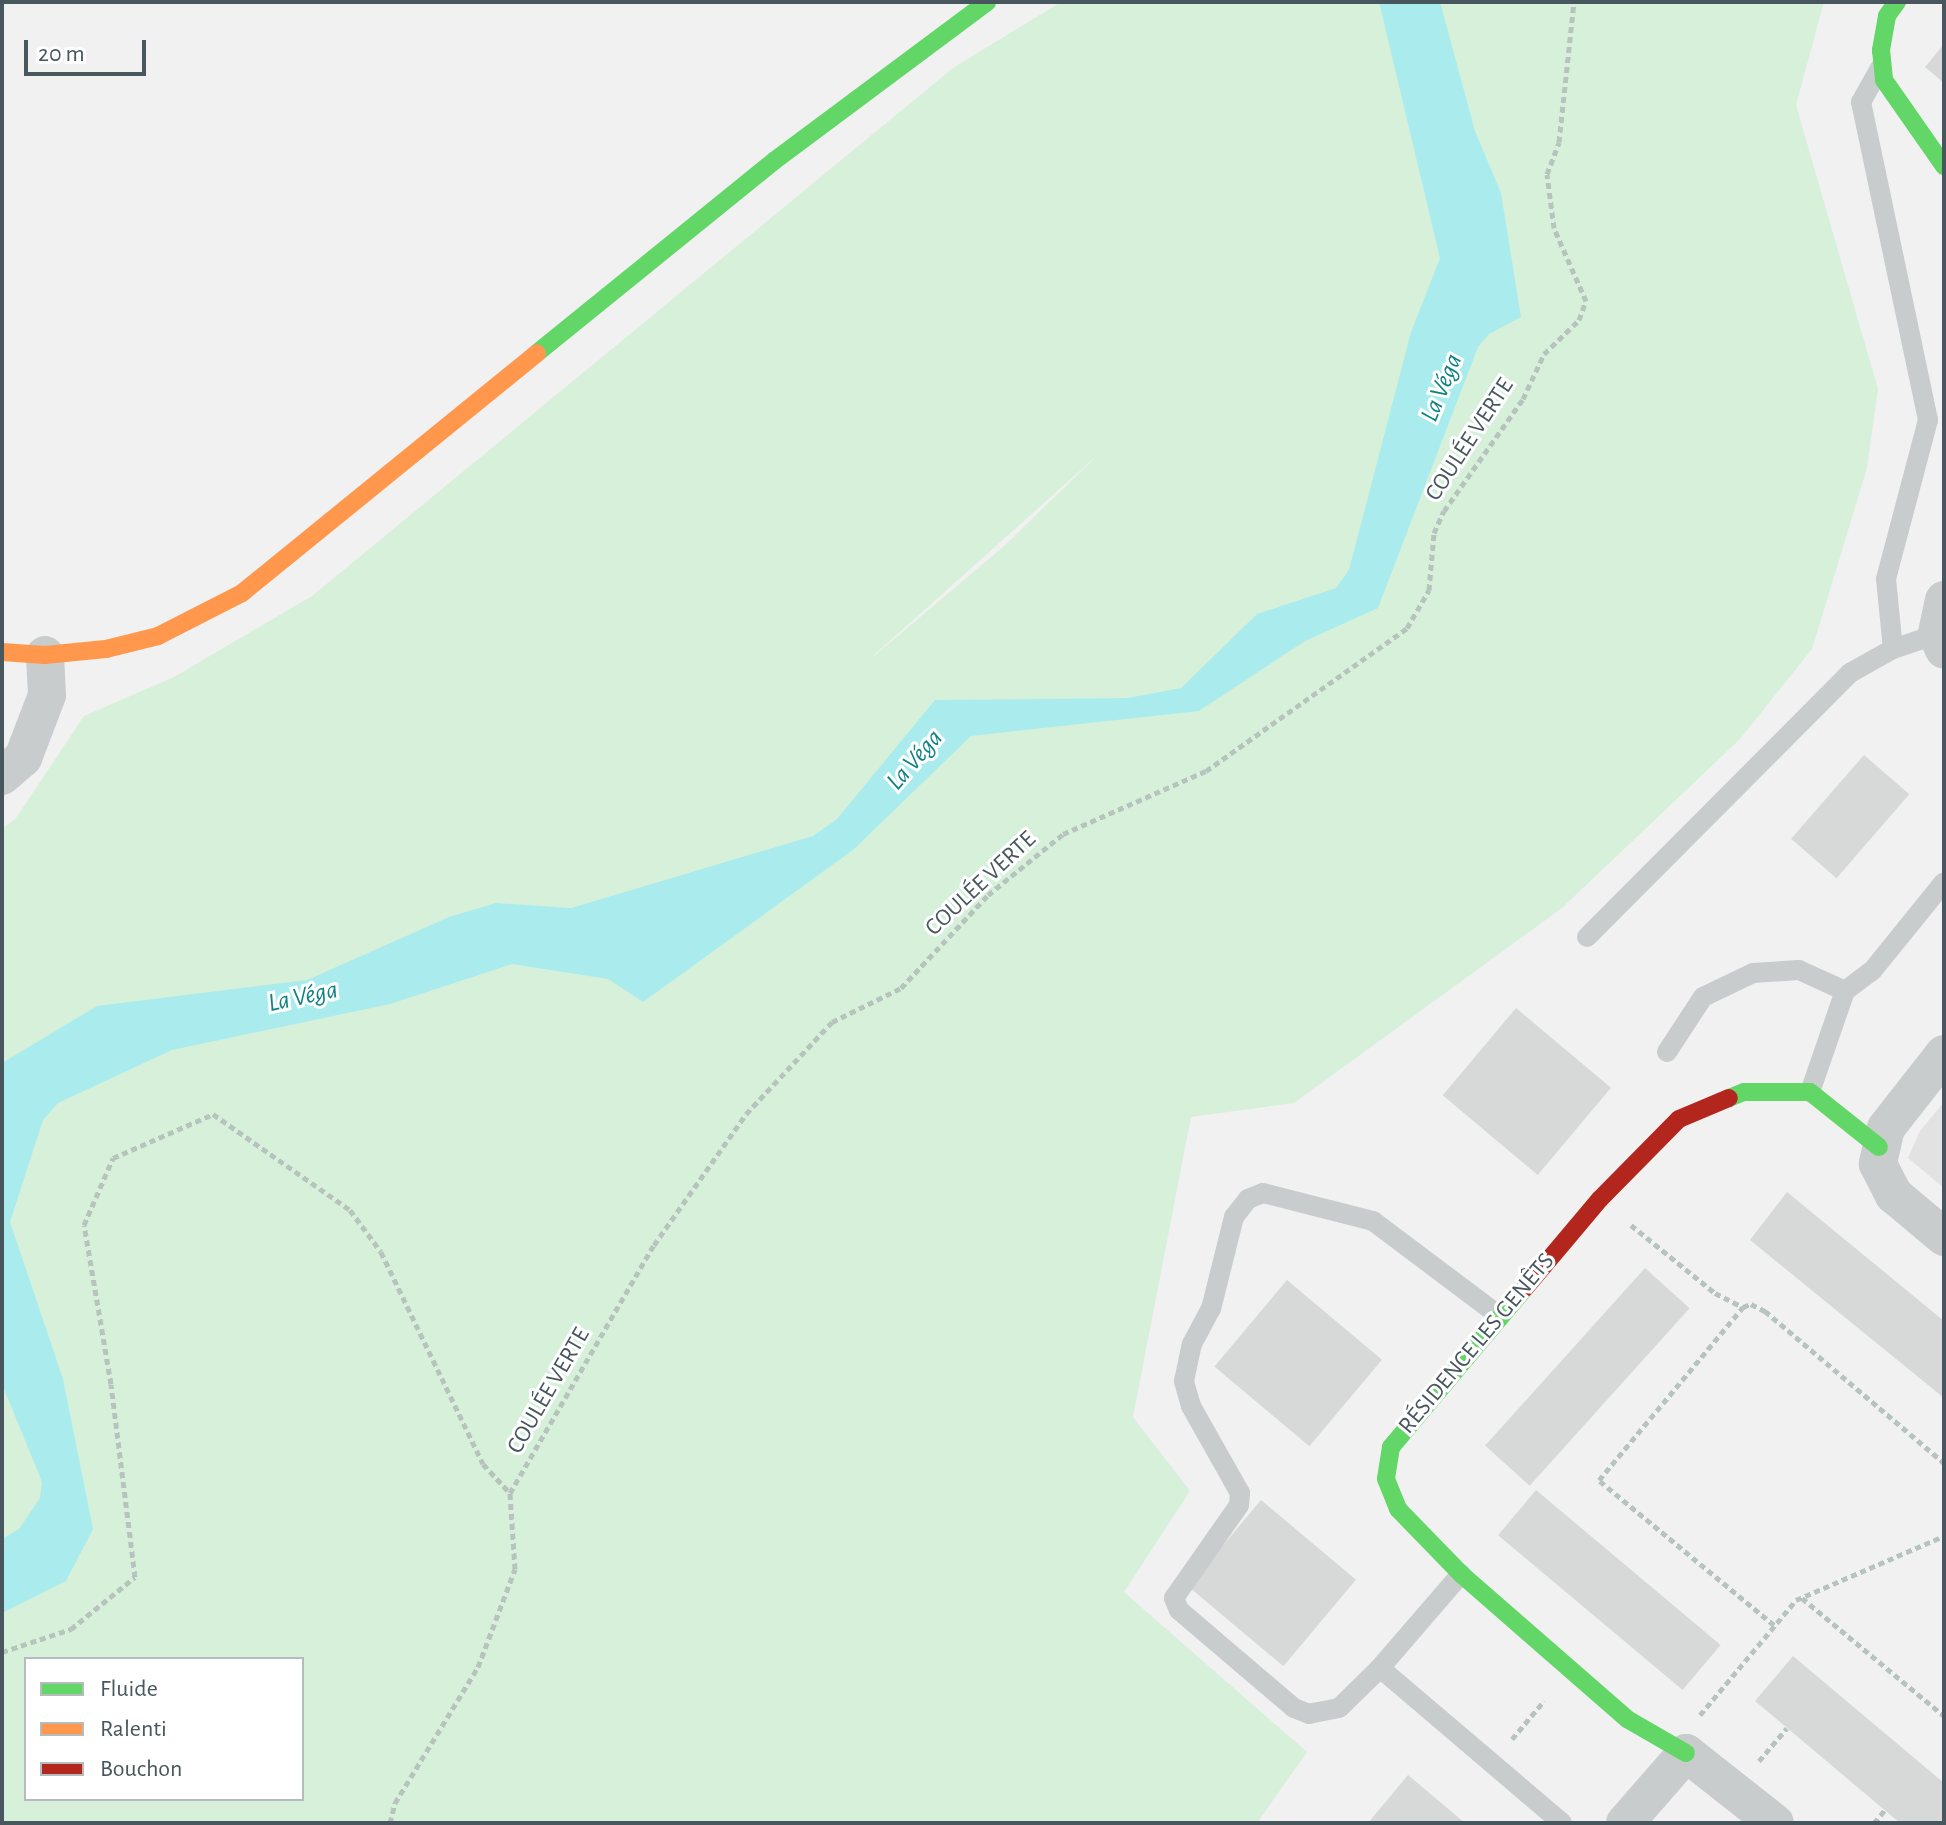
<!DOCTYPE html>
<html>
<head>
<meta charset="utf-8">
<style>
	body { margin:0 }
	#map { position:relative; width:1946px; height:1825px; overflow:hidden; background:#f1f1f1; font-family:"Alegreya Sans",sans-serif }
	div>[style] { position:absolute }
	[style*='--x'] { left:calc(var(--x)*1px); top:calc(var(--y)*1px); width:calc(var(--w)*1px); rotate:calc(var(--a)*1deg) }
	.education>* { inset:0; background:#e3e2e3 }
	.green>* { inset:0; background:#d6f0da }
	.water>* { inset:0; background:#aaecee }
	.building>* { inset:0; background:#d7d9d9; transform-origin:0 0 }
	.path>* { height:5px; margin-top:-2.5px; transform-origin:0; background:repeating-linear-gradient(90deg,#b7c4be 0 6px,transparent 0 10px) }
	.lane>* { height:20px; margin:-10px; padding:0 10px; transform-origin:10px; border-radius:10px; background:#c8cccd }
	.street>* { height:38px; margin:-19px; padding:0 19px; transform-origin:19px; border-radius:19px; background:#c8cccd }
	.fast>* { height:18px; margin:-9px; padding:0 9px; transform-origin:9px; border-radius:9px; background:#63d668 }
	.slow>* { height:18px; margin:-9px; padding:0 9px; transform-origin:9px; border-radius:9px; background:#ff974d }
	.jam>* { height:18px; margin:-9px; padding:0 9px; transform-origin:9px; border-radius:9px; background:#b3261e }
	span { translate:-50% -50%; white-space:nowrap; text-align:center; line-height:1.15; -webkit-text-stroke:6px #fff; paint-order:stroke }
	.street-label { font-size:24px; color:#48575d }
	.water-label { font-size:26px; color:#0e8284; font-style:italic }
	.frame { position:absolute; inset:0; border:4px solid #48575d; pointer-events:none }
	.legend { position:absolute; left:24px; top:1657px; width:280px; height:144px; box-sizing:border-box; background:#fff; border:2px solid #b6bcbe; margin:0; padding:10px 14px; list-style:none; font-size:24px; color:#48575d }
	.legend li { display:flex; align-items:center; gap:16px; height:40px }
	.legend b { width:40px; border:2px solid #b6bcbe }
	.scale { position:absolute; left:24px; top:40px; width:122px; height:36px; box-sizing:border-box; border:4px solid #48575d; border-top:0; padding-left:10px; font-size:24px; line-height:28px; white-space:nowrap; color:#48575d; -webkit-text-stroke:6px #fff; paint-order:stroke }
</style>
</head>
<body>
<div id="map">
	<div class="education">
		<div style="clip-path:polygon(1944px 1102px,1944px 1188px,1908px 1158px,1920px 1131px)"></div>
	</div>
	<div class="green">
		<div style="clip-path:polygon(evenodd,1061px 2px,1824px 2px,1796px 105px,1878px 389px,1867px 468px,1812px 649px,1740px 739px,1562px 908px,1294px 1103px,1191px 1117px,1133px 1417px,1190px 1491px,1124px 1592px,1307px 1752px,1257px 1823px,2px 1823px,2px 829px,16px 818px,84px 716px,174px 677px,312px 596px,953px 68px,1061px 2px,1102px 451px,1003px 547px,873px 657px,873px 656px,1102px 451px,1061px 2px,26px 1659px,302px 1659px,302px 1799px,26px 1799px,26px 1659px)"></div>
	</div>
	<div class="water">
		<div style="clip-path:polygon(1379px 2px,1440px 2px,1475px 131px,1501px 193px,1521px 317px,1489px 334px,1478px 347px,1378px 608px,1305px 641px,1199px 711px,971px 736px,853px 850px,643px 1002px,608px 979px,512px 964px,390px 1004px,172px 1050px,58px 1103px,43px 1120px,10px 1222px,63px 1379px,93px 1529px,66px 1581px,2px 1613px,2px 1539px,19px 1529px,40px 1498px,42px 1482px,2px 1384px,2px 1063px,97px 1006px,307px 980px,449px 917px,496px 903px,571px 908px,813px 836px,837px 819px,935px 700px,1128px 698px,1181px 688px,1257px 614px,1336px 588px,1349px 570px,1411px 332px,1440px 258px)"></div>
	</div>
	<div class="building">
		<div style="clip-path:polygon(1944px 44px,1944px 83px,1925px 67px)"></div>
		<div style="left:1864px;top:755px;width:60px;height:111px;rotate:41deg"></div>
		<div style="left:1516px;top:1008px;width:124px;height:114px;rotate:40deg"></div>
		<div style="clip-path:polygon(1787px 1192px,1944px 1321px,1944px 1398px,1750px 1240px)"></div>
		<div style="left:1645px;top:1268px;width:60px;height:239px;rotate:42deg"></div>
		<div style="left:1287px;top:1280px;width:124px;height:113px;rotate:40deg"></div>
		<div style="left:1536px;top:1490px;width:241px;height:59px;rotate:40deg"></div>
		<div style="left:1261px;top:1500px;width:124px;height:113px;rotate:40deg"></div>
		<div style="clip-path:polygon(1793px 1656px,1944px 1783px,1944px 1823px,1900px 1823px,1755px 1701px)"></div>
		<div style="clip-path:polygon(1408px 1775px,1465px 1823px,1368px 1823px)"></div>
	</div>
	<div class="path">
		<div style="--x:1631;--y:1225;--w:108;--a:39"></div>
		<div style="--x:1715;--y:1293;--w:31;--a:27"></div>
		<div style="--x:1802;--y:1598;--w:185;--a:39.7"></div>
		<div style="--x:1774;--y:1625;--w:227;--a:-140.4"></div>
		<div style="--x:1599;--y:1480;--w:225;--a:-50.2"></div>
		<div style="--x:1743;--y:1307;--w:9;--a:-21"></div>
		<div style="--x:1751;--y:1304;--w:16;--a:27"></div>
		<div style="--x:1765;--y:1311;--w:235;--a:40.3"></div>
		<div style="--x:2;--y:1652;--w:73;--a:-18.4"></div>
		<div style="--x:71;--y:1629;--w:82;--a:-39.1"></div>
		<div style="--x:135;--y:1577;--w:194;--a:-97.1"></div>
		<div style="--x:111;--y:1384;--w:161;--a:-99.6"></div>
		<div style="--x:84;--y:1225;--w:73;--a:-66.6"></div>
		<div style="--x:113;--y:1158;--w:109;--a:-23.7"></div>
		<div style="--x:213;--y:1114;--w:167;--a:35"></div>
		<div style="--x:350;--y:1210;--w:52;--a:53.6"></div>
		<div style="--x:381;--y:1252;--w:235;--a:64.3"></div>
		<div style="--x:483;--y:1464;--w:40;--a:47"></div>
		<div style="--x:1700;--y:1715;--w:150;--a:-50.1"></div>
		<div style="--x:1796;--y:1600;--w:161;--a:-23.4"></div>
		<div style="--x:1512;--y:1739;--w:50;--a:-49.9"></div>
		<div style="--x:1759;--y:1761;--w:43;--a:-49.7"></div>
		<div style="--x:390;--y:1823;--w:21;--a:-76"></div>
		<div style="--x:395;--y:1803;--w:159;--a:-58.6"></div>
		<div style="--x:478;--y:1667;--w:105;--a:-69.3"></div>
		<div style="--x:515;--y:1569;--w:76;--a:-93.8"></div>
		<div style="--x:510;--y:1493;--w:287;--a:-59.9"></div>
		<div style="--x:654;--y:1245;--w:160;--a:-54.9"></div>
		<div style="--x:746;--y:1114;--w:126;--a:-46.9"></div>
		<div style="--x:832;--y:1022;--w:77;--a:-26.2"></div>
		<div style="--x:901;--y:988;--w:127;--a:-46.9"></div>
		<div style="--x:988;--y:895;--w:97;--a:-39.1"></div>
		<div style="--x:1063;--y:834;--w:156;--a:-23.8"></div>
		<div style="--x:1206;--y:771;--w:247;--a:-35.4"></div>
		<div style="--x:1407;--y:628;--w:44;--a:-59.9"></div>
		<div style="--x:1429;--y:590;--w:57;--a:-85"></div>
		<div style="--x:1434;--y:533;--w:24;--a:-66"></div>
		<div style="--x:1444;--y:511;--w:137;--a:-54.8"></div>
		<div style="--x:1523;--y:399;--w:50;--a:-65"></div>
		<div style="--x:1544;--y:354;--w:49;--a:-44.2"></div>
		<div style="--x:1579;--y:320;--w:20;--a:-70"></div>
		<div style="--x:1586;--y:301;--w:80;--a:-113.7"></div>
		<div style="--x:1554;--y:228;--w:54;--a:-97.4"></div>
		<div style="--x:1547;--y:174;--w:34;--a:-69"></div>
		<div style="--x:1559;--y:142;--w:141;--a:-83.9"></div>
		<div style="--x:1874;--y:1823;--w:17;--a:-50"></div>
	</div>
	<div class="lane">
		<div style="--x:1880;--y:68;--w:39;--a:119"></div>
		<div style="--x:1861;--y:102;--w:325;--a:78.1"></div>
		<div style="--x:1928;--y:420;--w:164;--a:104.8"></div>
		<div style="--x:1886;--y:579;--w:70;--a:84.3"></div>
		<div style="--x:1587;--y:937;--w:373;--a:-45.1"></div>
		<div style="--x:1850;--y:673;--w:49;--a:-29.2"></div>
		<div style="--x:1893;--y:649;--w:46;--a:-18.8"></div>
		<div style="--x:1667;--y:1052;--w:66;--a:-56.8"></div>
		<div style="--x:1703;--y:997;--w:55;--a:-25.6"></div>
		<div style="--x:1753;--y:973;--w:46;--a:-3.7"></div>
		<div style="--x:1799;--y:970;--w:51;--a:24.5"></div>
		<div style="--x:1845;--y:991;--w:34;--a:-37"></div>
		<div style="--x:1872;--y:971;--w:114;--a:-51"></div>
		<div style="--x:1810;--y:1092;--w:107;--a:-70.9"></div>
		<div style="--x:1461;--y:1574;--w:124;--a:130.8"></div>
		<div style="--x:1380;--y:1668;--w:239;--a:40.4"></div>
		<div style="--x:1380;--y:1668;--w:57;--a:135.7"></div>
		<div style="--x:1339;--y:1708;--w:31;--a:169"></div>
		<div style="--x:1309;--y:1714;--w:16;--a:-158"></div>
		<div style="--x:1294;--y:1708;--w:151;--a:-139.6"></div>
		<div style="--x:1179;--y:1610;--w:13;--a:-113"></div>
		<div style="--x:1174;--y:1598;--w:113;--a:-55"></div>
		<div style="--x:1239;--y:1505;--w:12;--a:-85"></div>
		<div style="--x:1240;--y:1493;--w:100;--a:-119.4"></div>
		<div style="--x:1191;--y:1406;--w:26;--a:-106"></div>
		<div style="--x:1184;--y:1381;--w:38;--a:-78"></div>
		<div style="--x:1192;--y:1344;--w:40;--a:-62"></div>
		<div style="--x:1211;--y:1309;--w:95;--a:-76"></div>
		<div style="--x:1234;--y:1217;--w:23;--a:-52"></div>
		<div style="--x:1248;--y:1199;--w:16;--a:-22"></div>
		<div style="--x:1263;--y:1193;--w:114;--a:14.3"></div>
		<div style="--x:1373;--y:1221;--w:156;--a:36.9"></div>
	</div>
	<div class="street">
		<div style="--x:1944;--y:600;--w:35;--a:102"></div>
		<div style="--x:1937;--y:634;--w:17;--a:66"></div>
		<div style="--x:2;--y:776;--w:28;--a:-41"></div>
		<div style="--x:23;--y:758;--w:67;--a:-69.1"></div>
		<div style="--x:47;--y:695;--w:40;--a:-92.9"></div>
		<div style="--x:1944;--y:1054;--w:94;--a:128.1"></div>
		<div style="--x:1886;--y:1128;--w:37;--a:103"></div>
		<div style="--x:1878;--y:1164;--w:35;--a:63"></div>
		<div style="--x:1894;--y:1195;--w:65;--a:40"></div>
		<div style="--x:1625;--y:1823;--w:93;--a:-48.9"></div>
		<div style="--x:1686;--y:1753;--w:113;--a:38.2"></div>
	</div>
	<div class="fast">
		<div style="--x:1897;--y:2;--w:17;--a:126"></div>
		<div style="--x:1887;--y:16;--w:35;--a:100"></div>
		<div style="--x:1881;--y:50;--w:30;--a:84"></div>
		<div style="--x:1884;--y:80;--w:105;--a:55.1"></div>
		<div style="--x:537;--y:353;--w:305;--a:-39"></div>
		<div style="--x:774;--y:161;--w:266;--a:-36.7"></div>
		<div style="--x:1729;--y:1098;--w:16;--a:-22"></div>
		<div style="--x:1744;--y:1092;--w:66;--a:0"></div>
		<div style="--x:1810;--y:1092;--w:88;--a:38.6"></div>
		<div style="--x:1525;--y:1288;--w:208;--a:130.1"></div>
		<div style="--x:1391;--y:1447;--w:32;--a:99"></div>
		<div style="--x:1386;--y:1479;--w:32;--a:68"></div>
		<div style="--x:1398;--y:1509;--w:91;--a:45.9"></div>
		<div style="--x:1461;--y:1574;--w:220;--a:41.1"></div>
		<div style="--x:1627;--y:1719;--w:68;--a:30"></div>
	</div>
	<div class="slow">
		<div style="--x:2;--y:652;--w:43;--a:4"></div>
		<div style="--x:45;--y:655;--w:61;--a:-5.6"></div>
		<div style="--x:106;--y:649;--w:54;--a:-14"></div>
		<div style="--x:158;--y:636;--w:94;--a:-27.1"></div>
		<div style="--x:242;--y:593;--w:380;--a:-39.1"></div>
	</div>
	<div class="jam">
		<div style="--x:1525;--y:1288;--w:116;--a:-49.9"></div>
		<div style="--x:1600;--y:1199;--w:112;--a:-45.4"></div>
		<div style="--x:1679;--y:1119;--w:54;--a:-22.8"></div>
	</div>
	<div class="street-label">
		<span style="left:1470px;top:440px;rotate:-57deg">COULÉE VERTE</span>
		<span style="left:981px;top:884px;rotate:-43deg">COULÉE VERTE</span>
		<span style="left:1477px;top:1344px;rotate:-50deg">RÉSIDENCE LES GENÊTS</span>
		<span style="left:549px;top:1391px;rotate:-60deg">COULÉE VERTE</span>
	</div>
	<div class="water-label">
		<span style="left:1442px;top:388px;rotate:-68deg">La Véga</span>
		<span style="left:915px;top:760px;rotate:-49deg">La Véga</span>
		<span style="left:303px;top:997px;rotate:-12deg">La Véga</span>
	</div>
	<div class="frame"></div>
	<ul class="legend">
	<li><b style="height:10px;background:#63d668"></b>Fluide</li>
	<li><b style="height:10px;background:#ff974d"></b>Ralenti</li>
	<li><b style="height:10px;background:#b3261e"></b>Bouchon</li>
	</ul>
	<div class="scale">20 m</div>
</div>
</body>
</html>
